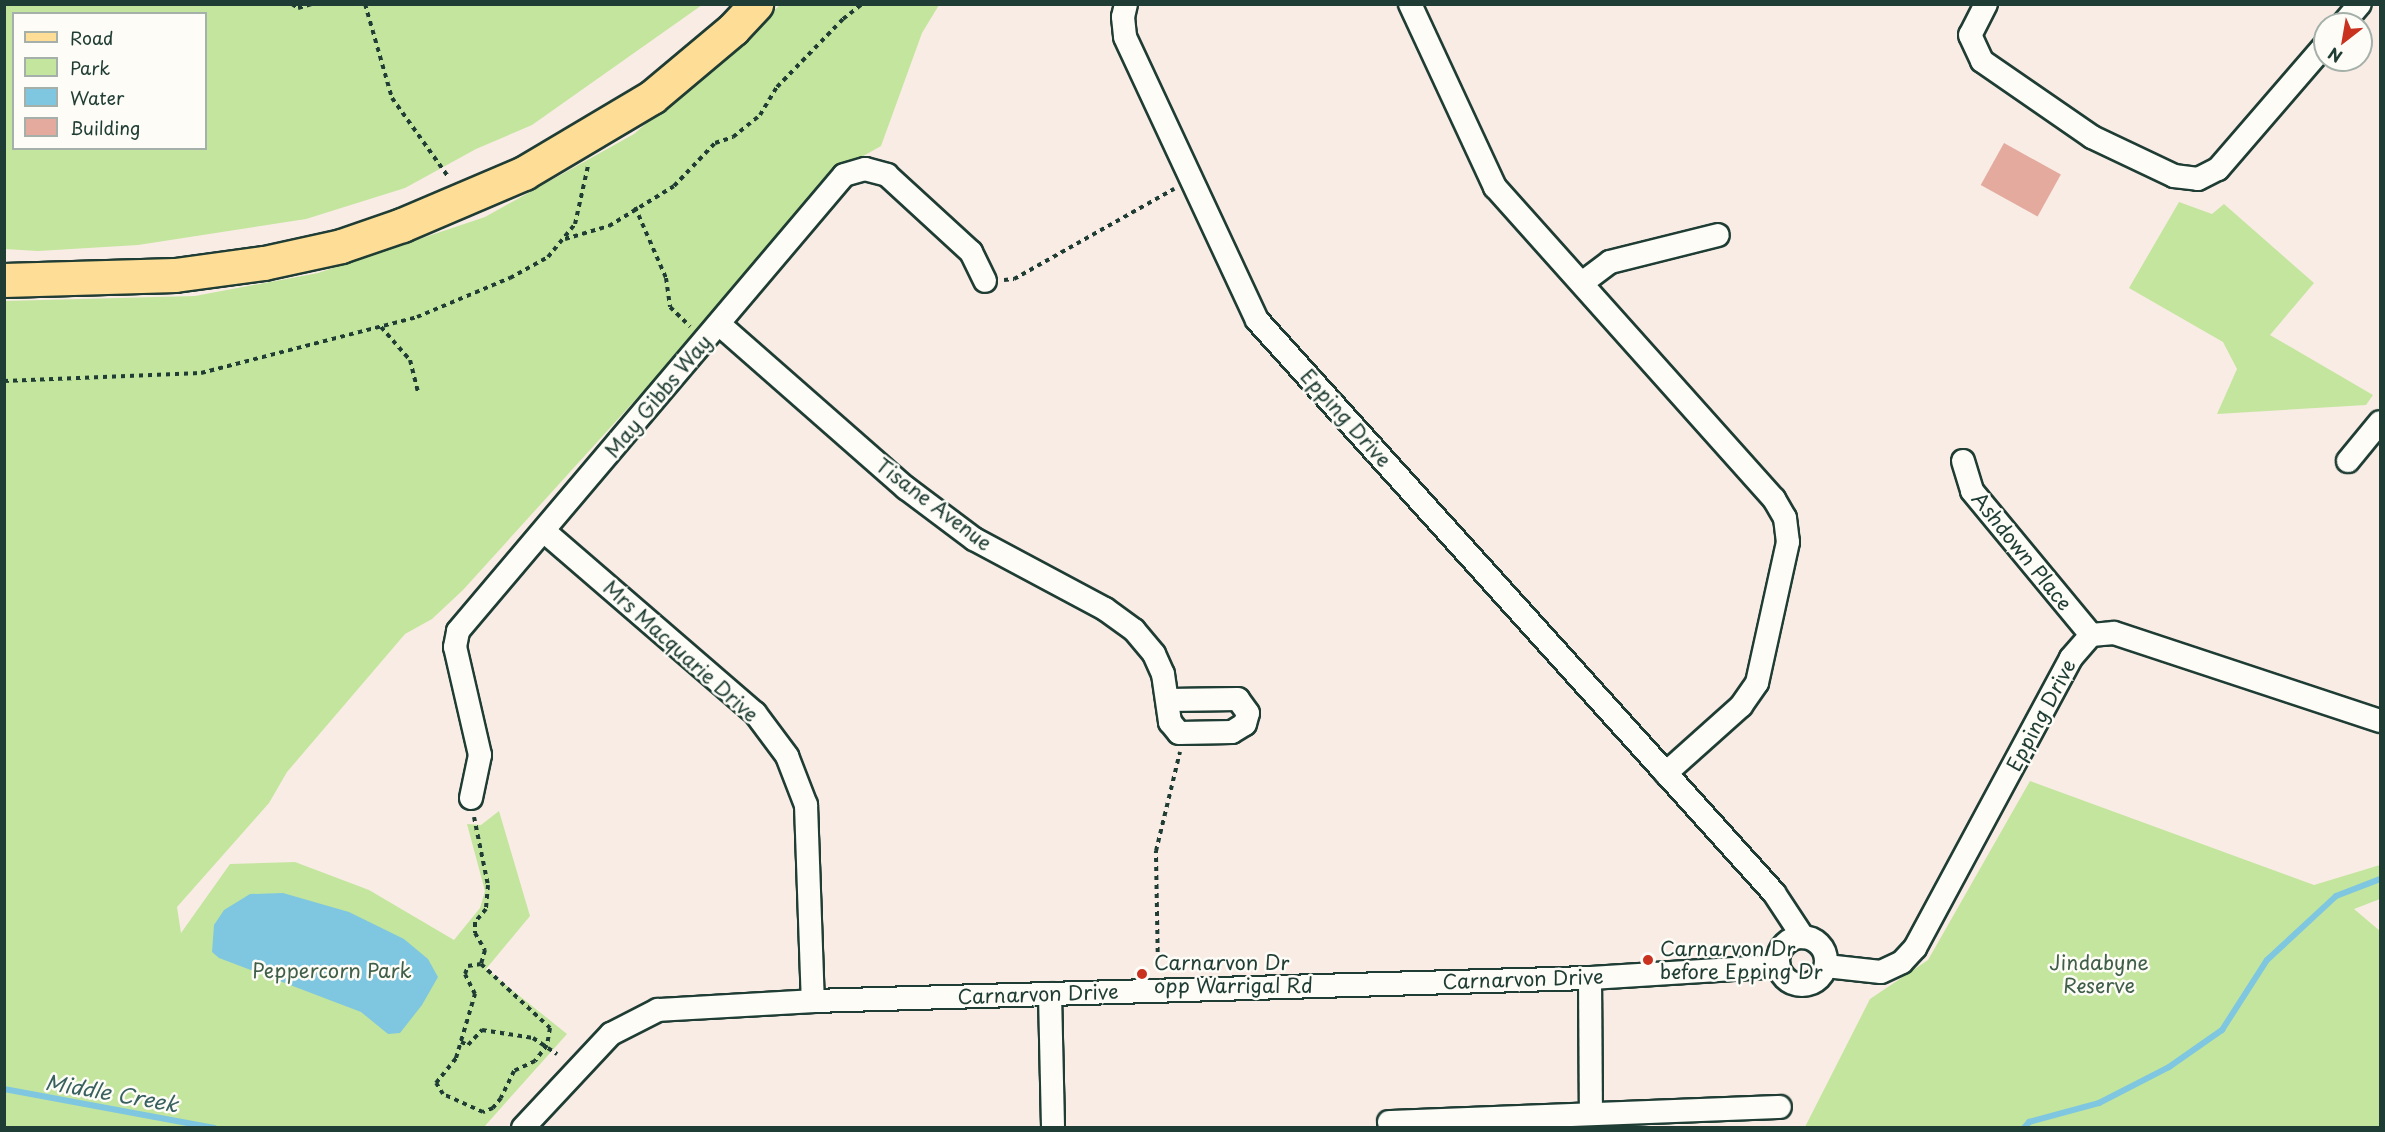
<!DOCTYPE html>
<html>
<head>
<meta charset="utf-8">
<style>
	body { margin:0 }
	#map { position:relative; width:2385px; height:1132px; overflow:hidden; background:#f8ece5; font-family:"Playpen Sans",sans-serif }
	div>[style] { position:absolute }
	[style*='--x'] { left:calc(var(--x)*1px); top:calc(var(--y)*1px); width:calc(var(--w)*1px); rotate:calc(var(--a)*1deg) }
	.green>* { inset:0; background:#c4e59d }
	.water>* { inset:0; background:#7fc7e0 }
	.stream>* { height:6px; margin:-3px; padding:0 3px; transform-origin:3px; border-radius:3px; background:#7fc7e0 }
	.building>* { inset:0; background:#e3aa9d; transform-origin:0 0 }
	.path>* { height:4px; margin-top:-2px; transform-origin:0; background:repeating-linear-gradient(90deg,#1f3d34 0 4.5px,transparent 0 9px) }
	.roads { filter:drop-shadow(2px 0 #1f3d34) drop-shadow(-2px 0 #1f3d34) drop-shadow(0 2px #1f3d34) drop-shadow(0 -2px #1f3d34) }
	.street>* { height:22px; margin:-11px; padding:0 11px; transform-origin:11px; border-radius:11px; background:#fdfcf7 }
	.street>.ring { margin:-11px; padding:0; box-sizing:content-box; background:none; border:22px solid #fdfcf7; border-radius:50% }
	.primary>* { height:33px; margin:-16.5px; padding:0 16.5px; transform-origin:16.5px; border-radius:16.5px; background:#fedd96 }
	.dots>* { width:16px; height:16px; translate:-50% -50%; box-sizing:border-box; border:3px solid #fdfcf7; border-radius:50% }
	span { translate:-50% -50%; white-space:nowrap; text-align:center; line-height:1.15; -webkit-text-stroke:5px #fdfcf7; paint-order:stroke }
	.street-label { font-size:20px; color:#1f3d34 }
	.poi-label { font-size:20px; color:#1f3d34 }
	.left { translate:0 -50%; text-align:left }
	.park-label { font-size:20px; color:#405f49 }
	.water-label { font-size:21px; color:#37605f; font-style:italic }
	.frame { position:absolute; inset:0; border:6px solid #1f3d34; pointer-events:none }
	.legend { position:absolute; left:12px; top:12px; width:195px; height:138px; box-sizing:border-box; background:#fdfcf7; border:2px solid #a4b0a9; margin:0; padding:8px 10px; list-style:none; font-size:18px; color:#1f3d34 }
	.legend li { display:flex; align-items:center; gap:12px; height:30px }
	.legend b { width:30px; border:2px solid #a4b0a9 }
	.north { position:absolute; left:2313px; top:12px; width:60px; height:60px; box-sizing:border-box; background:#fdfcf7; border:2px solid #a4b0a9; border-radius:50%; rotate:211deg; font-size:16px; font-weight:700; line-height:24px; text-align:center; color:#1f3d34 }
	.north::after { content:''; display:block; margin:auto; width:21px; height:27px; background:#c8321e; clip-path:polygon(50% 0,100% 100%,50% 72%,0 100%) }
</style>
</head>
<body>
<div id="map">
	<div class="green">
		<div style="clip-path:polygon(evenodd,4px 5px,5px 4px,702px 5px,532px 125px,476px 149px,405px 188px,306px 219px,138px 245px,38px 251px,5px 249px,4px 5px,14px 14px,206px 14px,206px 148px,14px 148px,14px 14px)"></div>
		<div style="clip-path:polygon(780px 5px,939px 5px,922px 33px,881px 146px,835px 172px,715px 312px,463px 590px,432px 619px,405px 634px,287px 772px,269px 803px,177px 907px,181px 933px,230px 864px,295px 862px,369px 890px,454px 940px,480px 908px,485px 891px,467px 824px,481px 825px,499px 811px,530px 916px,486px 969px,567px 1034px,484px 1127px,5px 1127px,4px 301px,195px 296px,318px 273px,485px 217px,634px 134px)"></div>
		<div style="clip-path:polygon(2179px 202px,2212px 214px,2224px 204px,2314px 283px,2270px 335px,2373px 395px,2366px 405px,2217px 414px,2237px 369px,2223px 342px,2129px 288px)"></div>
		<div style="clip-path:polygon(2030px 781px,2314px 885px,2380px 865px,2380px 899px,2354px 909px,2380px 931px,2380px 1127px,1805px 1127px,1870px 999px,1928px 960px)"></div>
	</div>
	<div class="water">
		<div style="clip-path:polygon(283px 893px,349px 912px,404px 939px,428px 959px,438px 977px,422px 1005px,400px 1033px,388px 1034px,361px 1012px,219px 958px,212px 952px,214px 925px,224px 910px,250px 894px)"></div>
	</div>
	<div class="stream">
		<div style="--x:4;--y:1089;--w:214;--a:10.5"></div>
		<div style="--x:2024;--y:1128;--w:8;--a:-50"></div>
		<div style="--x:2029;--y:1122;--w:73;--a:-15.2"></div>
		<div style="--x:2099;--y:1103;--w:79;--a:-27.2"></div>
		<div style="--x:2169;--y:1067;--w:65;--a:-34.9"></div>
		<div style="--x:2222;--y:1030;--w:83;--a:-57.3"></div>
		<div style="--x:2267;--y:960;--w:94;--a:-42.8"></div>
		<div style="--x:2336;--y:896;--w:47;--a:-21.1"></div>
	</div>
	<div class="building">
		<div style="left:2004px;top:143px;width:65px;height:48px;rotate:29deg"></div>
	</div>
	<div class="path">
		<div style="--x:292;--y:4;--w:7;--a:34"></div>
		<div style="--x:298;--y:8;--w:15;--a:-16"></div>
		<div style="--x:365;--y:4;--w:98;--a:74"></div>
		<div style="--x:392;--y:98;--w:98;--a:54.5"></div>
		<div style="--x:635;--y:207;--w:77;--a:66.4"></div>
		<div style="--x:666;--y:278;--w:29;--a:82"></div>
		<div style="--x:670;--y:307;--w:28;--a:44"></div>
		<div style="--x:565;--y:239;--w:46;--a:-16.5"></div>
		<div style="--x:609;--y:226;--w:76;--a:-31.6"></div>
		<div style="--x:674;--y:186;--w:59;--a:-46.4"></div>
		<div style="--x:715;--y:143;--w:19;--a:-18"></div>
		<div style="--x:733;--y:137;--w:35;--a:-39"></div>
		<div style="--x:760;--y:115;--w:33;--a:-59"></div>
		<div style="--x:777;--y:87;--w:95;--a:-45.9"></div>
		<div style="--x:843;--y:19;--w:24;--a:-38"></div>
		<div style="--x:1004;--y:280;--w:10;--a:-6"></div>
		<div style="--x:1014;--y:279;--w:184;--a:-29.4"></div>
		<div style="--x:381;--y:327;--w:44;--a:48.7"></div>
		<div style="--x:410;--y:360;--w:34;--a:76"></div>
		<div style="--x:4;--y:381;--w:197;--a:-2.3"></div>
		<div style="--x:201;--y:373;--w:223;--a:-14.5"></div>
		<div style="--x:417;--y:317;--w:101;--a:-22.8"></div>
		<div style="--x:510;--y:278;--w:43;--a:-28.9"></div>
		<div style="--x:548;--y:257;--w:43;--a:-50.7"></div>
		<div style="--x:575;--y:224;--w:59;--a:-77.4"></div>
		<div style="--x:474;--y:817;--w:69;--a:78.4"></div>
		<div style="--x:488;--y:885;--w:24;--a:95"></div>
		<div style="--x:486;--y:909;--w:17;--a:130"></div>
		<div style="--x:475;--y:922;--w:11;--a:90"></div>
		<div style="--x:475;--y:933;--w:20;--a:60"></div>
		<div style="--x:485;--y:950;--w:15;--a:106"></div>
		<div style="--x:481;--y:964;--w:94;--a:42.8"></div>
		<div style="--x:550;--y:1028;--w:17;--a:100"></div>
		<div style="--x:547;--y:1045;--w:20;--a:127"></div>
		<div style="--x:535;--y:1061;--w:23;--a:155"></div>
		<div style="--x:514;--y:1071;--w:30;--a:116"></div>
		<div style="--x:501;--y:1098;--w:13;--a:129"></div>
		<div style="--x:493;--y:1108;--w:11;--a:158"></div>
		<div style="--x:483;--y:1112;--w:44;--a:-155.8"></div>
		<div style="--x:443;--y:1094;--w:13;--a:-122"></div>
		<div style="--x:436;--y:1083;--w:32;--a:-51"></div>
		<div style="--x:456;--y:1058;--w:67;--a:-73.5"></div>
		<div style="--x:475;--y:994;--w:22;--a:-117"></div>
		<div style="--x:465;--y:974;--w:9;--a:-69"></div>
		<div style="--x:468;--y:966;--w:13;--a:-9"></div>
		<div style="--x:1158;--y:970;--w:119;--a:-91"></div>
		<div style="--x:1156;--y:851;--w:102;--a:-76.4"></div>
		<div style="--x:461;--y:1042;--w:8;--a:23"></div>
		<div style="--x:468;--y:1045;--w:21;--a:-47"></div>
		<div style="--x:482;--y:1030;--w:52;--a:8.9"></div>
		<div style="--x:533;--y:1038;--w:29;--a:34"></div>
	</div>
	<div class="roads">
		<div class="street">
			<div style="--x:1126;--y:4;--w:13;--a:103"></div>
			<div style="--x:1123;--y:17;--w:20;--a:84"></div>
			<div style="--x:1125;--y:37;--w:312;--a:65"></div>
			<div style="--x:1257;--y:320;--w:772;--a:47.94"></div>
			<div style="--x:1774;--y:893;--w:53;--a:56.6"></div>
			<div style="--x:1410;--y:4;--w:202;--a:65.1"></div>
			<div style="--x:1495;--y:187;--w:419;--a:48.2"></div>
			<div style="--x:1774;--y:499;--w:22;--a:60"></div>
			<div style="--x:1785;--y:518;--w:24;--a:83"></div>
			<div style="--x:1788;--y:542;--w:144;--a:102.4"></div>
			<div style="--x:1757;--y:683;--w:28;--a:125"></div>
			<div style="--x:1741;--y:706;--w:101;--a:138.2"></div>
			<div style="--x:1986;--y:4;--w:35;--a:117"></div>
			<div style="--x:1970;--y:35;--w:29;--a:65"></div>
			<div style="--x:1982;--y:61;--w:134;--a:34.6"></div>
			<div style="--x:2092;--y:137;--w:91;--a:25.4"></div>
			<div style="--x:2174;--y:176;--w:24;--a:7"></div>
			<div style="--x:2198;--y:179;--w:22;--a:-27"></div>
			<div style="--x:2218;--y:169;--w:164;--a:-49.2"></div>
			<div style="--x:2343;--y:24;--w:26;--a:-50"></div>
			<div style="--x:1582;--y:283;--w:35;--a:-37"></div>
			<div style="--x:1610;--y:262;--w:111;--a:-14"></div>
			<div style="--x:719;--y:324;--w:249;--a:41.3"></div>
			<div style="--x:906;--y:488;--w:85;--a:36.9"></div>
			<div style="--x:974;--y:539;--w:149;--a:28.1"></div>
			<div style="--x:1105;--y:609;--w:36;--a:36"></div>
			<div style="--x:1134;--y:630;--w:31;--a:50"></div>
			<div style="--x:1154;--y:654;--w:22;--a:66"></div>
			<div style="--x:1163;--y:674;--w:49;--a:81.7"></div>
			<div style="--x:1170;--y:722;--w:14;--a:51"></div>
			<div style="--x:1179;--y:733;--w:53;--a:-1.1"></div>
			<div style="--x:1232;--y:732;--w:15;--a:-32"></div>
			<div style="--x:1245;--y:724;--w:11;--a:-75"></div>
			<div style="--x:1248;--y:713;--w:17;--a:-126"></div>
			<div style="--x:1238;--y:699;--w:69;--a:179.2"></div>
			<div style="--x:1963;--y:461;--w:31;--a:73"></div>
			<div style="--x:1972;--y:491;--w:187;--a:50.4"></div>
			<div style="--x:2348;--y:461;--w:50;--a:-50.6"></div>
			<div style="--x:544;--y:531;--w:279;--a:40.8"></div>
			<div style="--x:755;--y:713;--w:54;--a:53.3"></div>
			<div style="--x:787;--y:756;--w:53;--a:68.8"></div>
			<div style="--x:806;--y:805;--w:196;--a:88"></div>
			<div style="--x:471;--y:798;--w:44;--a:-78.2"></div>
			<div style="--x:480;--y:755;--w:111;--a:-103"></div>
			<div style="--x:455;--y:647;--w:16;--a:-79"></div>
			<div style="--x:458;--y:631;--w:597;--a:-49.75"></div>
			<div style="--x:844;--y:175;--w:22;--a:-16"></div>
			<div style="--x:865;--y:169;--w:23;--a:15"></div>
			<div style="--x:887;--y:175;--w:114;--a:42.5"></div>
			<div style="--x:971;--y:252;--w:32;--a:64"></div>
			<div class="ring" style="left:1778px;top:937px;width:26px;height:26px"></div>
			<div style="--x:1826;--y:966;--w:55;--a:6.2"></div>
			<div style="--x:1881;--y:972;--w:23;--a:-25"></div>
			<div style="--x:1902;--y:962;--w:19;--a:-47"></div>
			<div style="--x:1915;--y:948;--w:329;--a:-61.7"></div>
			<div style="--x:2071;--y:658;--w:30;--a:-49"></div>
			<div style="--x:2091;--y:635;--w:23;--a:-5"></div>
			<div style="--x:2114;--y:633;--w:280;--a:18.3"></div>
			<div style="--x:1590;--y:978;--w:136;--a:89.6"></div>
			<div style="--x:1050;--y:994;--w:134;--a:88.7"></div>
			<div style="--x:1389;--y:1122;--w:391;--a:-2.2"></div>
			<div style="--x:523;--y:1128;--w:129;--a:-46.9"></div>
			<div style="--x:611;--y:1034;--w:53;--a:-27.1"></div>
			<div style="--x:658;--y:1010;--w:155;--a:-3.3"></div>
			<div style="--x:813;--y:1001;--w:777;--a:-1.7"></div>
			<div style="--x:1590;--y:978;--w:189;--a:-3.6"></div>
		</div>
		<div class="primary">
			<div style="--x:4;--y:280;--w:171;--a:-1.7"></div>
			<div style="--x:175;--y:275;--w:90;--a:-7.7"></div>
			<div style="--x:264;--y:263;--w:79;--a:-12.4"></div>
			<div style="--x:341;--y:246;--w:65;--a:-19"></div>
			<div style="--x:402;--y:225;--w:133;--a:-23.1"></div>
			<div style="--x:524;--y:173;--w:149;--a:-30.7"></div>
			<div style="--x:652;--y:97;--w:106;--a:-40"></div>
			<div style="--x:733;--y:29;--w:34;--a:-47"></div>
		</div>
	</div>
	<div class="dots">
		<div style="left:1648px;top:960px;background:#c8321e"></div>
		<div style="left:1142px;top:974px;background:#c8321e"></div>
	</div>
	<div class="street-label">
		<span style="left:658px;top:396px;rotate:-50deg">May Gibbs Way</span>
		<span style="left:1346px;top:418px;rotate:48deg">Epping Drive</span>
		<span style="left:934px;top:504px;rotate:37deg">Tisane Avenue</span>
		<span style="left:2022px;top:551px;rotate:51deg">Ashdown Place</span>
		<span style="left:681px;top:651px;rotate:42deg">Mrs Macquarie Drive</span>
		<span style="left:2041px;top:715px;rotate:-62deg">Epping Drive</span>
		<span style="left:1523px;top:979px;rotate:-2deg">Carnarvon Drive</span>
		<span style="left:1038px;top:994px;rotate:-2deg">Carnarvon Drive</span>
	</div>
	<div class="poi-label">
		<span class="left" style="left:1660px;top:960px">Carnarvon Dr<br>before Epping Dr</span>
		<span class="left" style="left:1154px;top:974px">Carnarvon Dr<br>opp Warrigal Rd</span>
	</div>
	<div class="park-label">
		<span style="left:2099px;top:974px">Jindabyne<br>Reserve</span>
		<span style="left:332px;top:970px">Peppercorn Park</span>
	</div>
	<div class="water-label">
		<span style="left:112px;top:1092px;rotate:10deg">Middle Creek</span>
	</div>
	<div class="frame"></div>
	<ul class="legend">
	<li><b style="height:8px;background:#fedd96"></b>Road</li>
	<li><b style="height:16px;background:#c4e59d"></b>Park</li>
	<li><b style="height:16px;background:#7fc7e0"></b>Water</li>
	<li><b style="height:16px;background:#e3aa9d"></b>Building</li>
	</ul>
	<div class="north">N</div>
</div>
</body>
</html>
